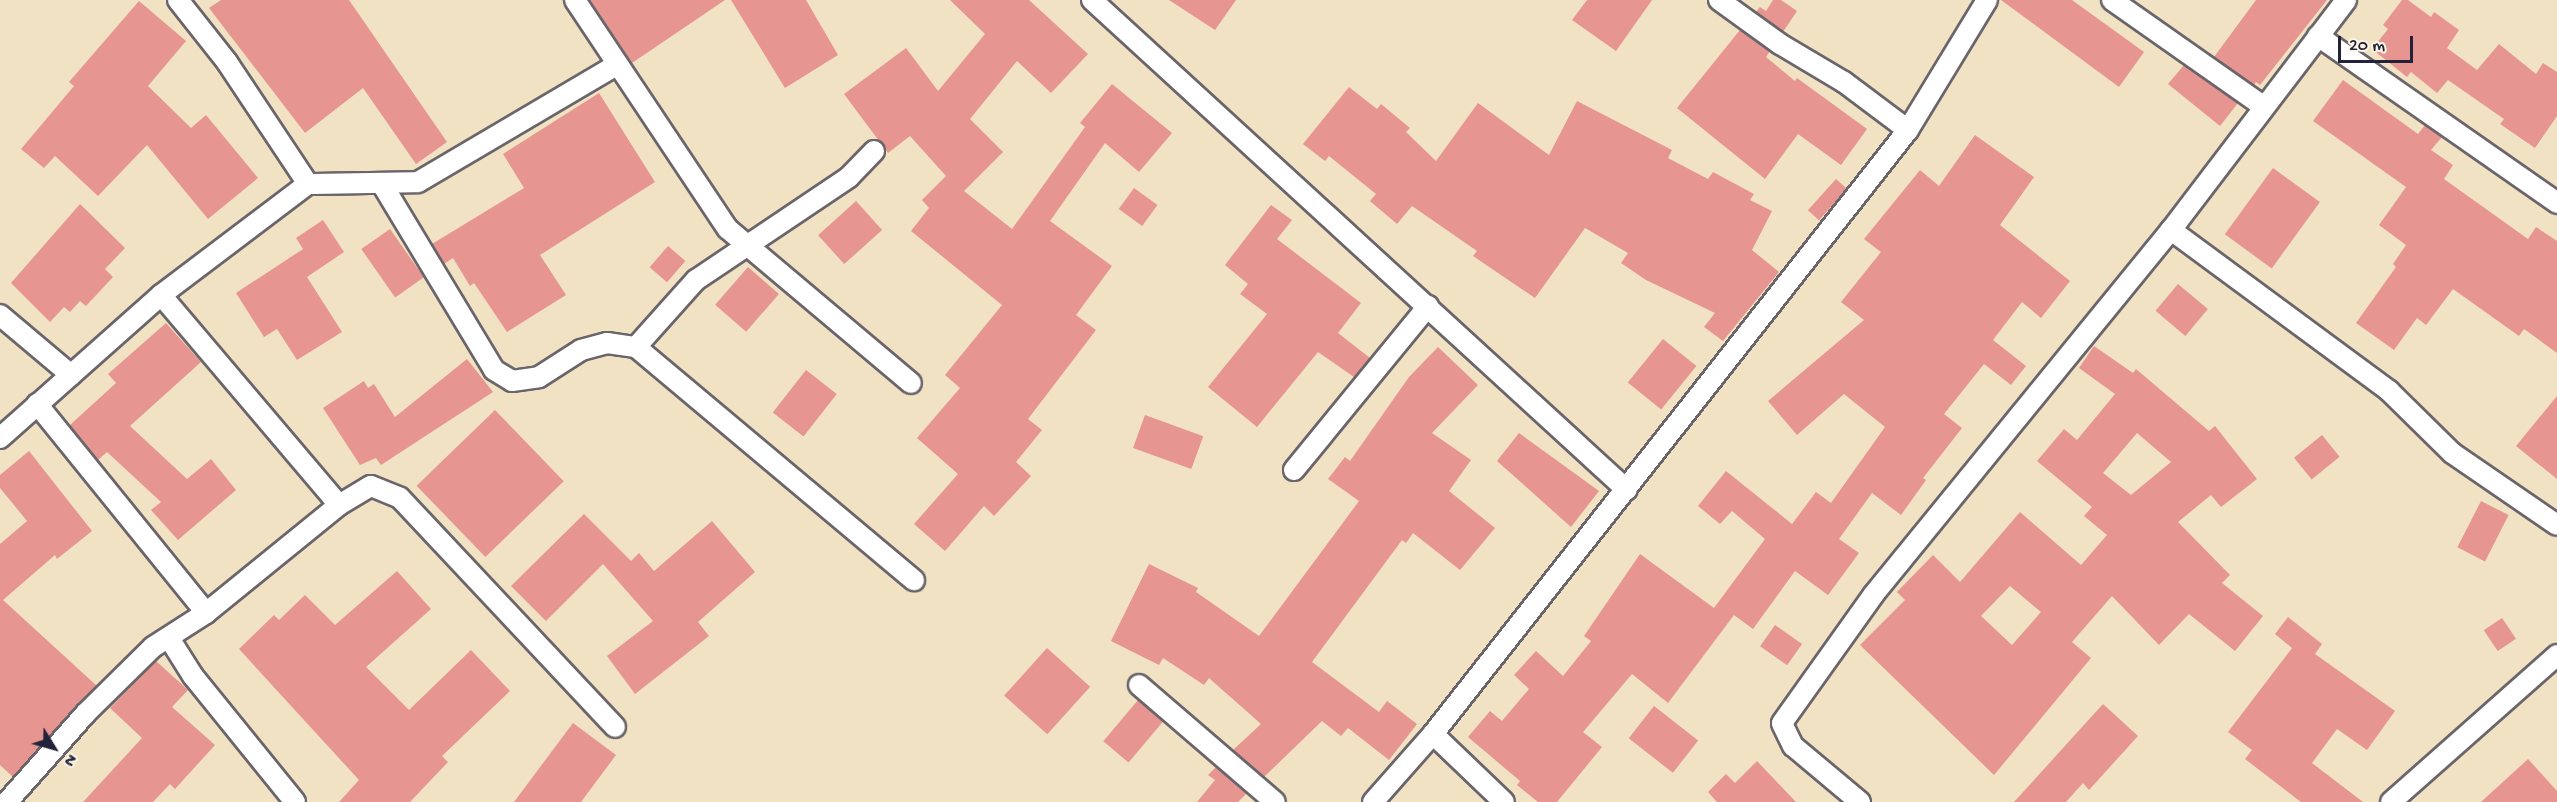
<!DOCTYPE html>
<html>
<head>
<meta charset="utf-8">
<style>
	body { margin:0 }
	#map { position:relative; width:2557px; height:802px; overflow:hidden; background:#f1e2c3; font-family:"Gochi Hand",sans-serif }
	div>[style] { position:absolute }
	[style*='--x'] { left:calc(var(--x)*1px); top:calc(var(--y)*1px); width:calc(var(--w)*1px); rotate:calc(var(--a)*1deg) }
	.building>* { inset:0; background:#e79590; transform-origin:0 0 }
	.roads { filter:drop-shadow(2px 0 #6a656b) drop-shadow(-2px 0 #6a656b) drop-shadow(0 2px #6a656b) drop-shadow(0 -2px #6a656b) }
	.street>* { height:20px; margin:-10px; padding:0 10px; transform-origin:10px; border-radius:10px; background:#fff }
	span { translate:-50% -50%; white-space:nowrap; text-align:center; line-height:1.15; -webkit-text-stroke:5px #fcf5e5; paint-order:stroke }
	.north { position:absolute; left:24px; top:718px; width:60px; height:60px; -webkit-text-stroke:4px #fcf5e5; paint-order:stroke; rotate:127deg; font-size:16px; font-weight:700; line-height:24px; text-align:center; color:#22223b }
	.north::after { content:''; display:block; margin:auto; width:21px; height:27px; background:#22223b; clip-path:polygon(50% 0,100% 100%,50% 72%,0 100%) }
	.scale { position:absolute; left:2338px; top:36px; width:75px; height:27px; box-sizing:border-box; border:3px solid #22223b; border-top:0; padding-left:8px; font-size:18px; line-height:21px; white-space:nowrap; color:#22223b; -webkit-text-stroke:4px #fcf5e5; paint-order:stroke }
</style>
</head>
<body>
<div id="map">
	<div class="building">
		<div style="clip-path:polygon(221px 0,349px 0,447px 142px,416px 164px,363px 88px,305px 133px,209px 8px)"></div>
		<div style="clip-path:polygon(589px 0,725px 0,632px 63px)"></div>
		<div style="clip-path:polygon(731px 0,806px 0,838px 55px,785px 88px)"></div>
		<div style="clip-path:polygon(950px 0,1029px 0,1088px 54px,1051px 93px,1017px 61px,970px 119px,1003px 152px,964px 191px,1012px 229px,1085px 127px,1080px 123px,1112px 84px,1172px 133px,1139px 172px,1105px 143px,1050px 221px,1112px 266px,1076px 315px,1096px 330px,1028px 419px,1042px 430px,1016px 462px,1031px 476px,994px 516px,984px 506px,945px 551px,914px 524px,958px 474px,917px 438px,960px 388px,945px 375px,1002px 305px,911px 231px,929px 208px,922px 200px,946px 176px,910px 136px,888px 153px,844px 94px,906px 48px,938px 91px,985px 34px)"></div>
		<div style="clip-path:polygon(1169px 0,1236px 0,1215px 30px)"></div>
		<div style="clip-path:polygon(1587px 0,1652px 0,1616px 51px,1572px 20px)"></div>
		<div style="clip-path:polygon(1773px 0,1781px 0,1797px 11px,1783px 32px,1756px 12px,1760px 7px,1766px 11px)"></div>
		<div style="clip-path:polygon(2001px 0,2072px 0,2144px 52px,2119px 87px)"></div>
		<div style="clip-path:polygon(2256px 0,2327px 0,2260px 85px,2256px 82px,2254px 85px,2214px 57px)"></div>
		<div style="clip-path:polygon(2402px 0,2408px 0,2431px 17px,2434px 12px,2459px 30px,2447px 48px,2477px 70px,2499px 44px,2536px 74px,2543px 63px,2557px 72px,2557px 116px,2535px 148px,2500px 124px,2504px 119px,2448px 80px,2437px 93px,2411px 72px,2407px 77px,2372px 49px,2388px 29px,2383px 25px)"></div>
		<div style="clip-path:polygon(139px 1px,186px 41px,148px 86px,191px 128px,206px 115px,258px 178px,208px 219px,147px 145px,98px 196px,55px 156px,44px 168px,21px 149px,74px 86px,69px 82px)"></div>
		<div style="clip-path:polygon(1740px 30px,1770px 51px,1766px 57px,1795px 81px,1797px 78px,1867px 129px,1841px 165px,1798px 134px,1765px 179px,1677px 108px)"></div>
		<div style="clip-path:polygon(2184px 65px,2238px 103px,2220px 126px,2168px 84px)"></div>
		<div style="clip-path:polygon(2343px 80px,2418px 134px,2425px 125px,2442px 137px,2431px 150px,2453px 165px,2444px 179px,2528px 239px,2536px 227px,2557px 241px,2557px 353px,2524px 329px,2519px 336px,2453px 289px,2426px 325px,2417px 318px,2394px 350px,2356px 323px,2396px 267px,2393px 264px,2406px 245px,2379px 225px,2406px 187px,2313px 121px)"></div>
		<div style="clip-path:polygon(1349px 87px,1377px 109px,1381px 104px,1410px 128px,1406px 132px,1436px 161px,1478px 103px,1549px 155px,1577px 101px,1672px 150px,1668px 158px,1708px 179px,1713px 172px,1754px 194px,1750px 200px,1772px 211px,1752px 250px,1779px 272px,1723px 341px,1704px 327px,1715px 313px,1646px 280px,1621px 263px,1628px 253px,1585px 228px,1535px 298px,1473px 256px,1477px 251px,1412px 206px,1397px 224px,1370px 201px,1376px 194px,1329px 156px,1325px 161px,1303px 144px)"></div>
		<div style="clip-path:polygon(599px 93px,655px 182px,540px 255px,566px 295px,507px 332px,474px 283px,470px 286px,453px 258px,444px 264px,432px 244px,524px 188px,503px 154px)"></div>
		<div style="clip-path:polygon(1975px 135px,2034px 177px,2000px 225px,2070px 281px,2041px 318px,2022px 302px,1993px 340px,2026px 366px,2011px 385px,1984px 364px,1944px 414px,1962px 428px,1923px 478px,1926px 480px,1901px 515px,1872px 493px,1839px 539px,1859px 553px,1828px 595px,1795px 571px,1753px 629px,1734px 615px,1668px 703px,1632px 674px,1583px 732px,1602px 747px,1557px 802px,1538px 802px,1517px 785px,1520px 781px,1468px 737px,1490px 711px,1502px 721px,1529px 689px,1514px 675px,1536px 651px,1563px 676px,1591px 641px,1584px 636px,1640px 554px,1714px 608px,1765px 539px,1732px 511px,1720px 524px,1698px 506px,1726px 471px,1792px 524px,1816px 492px,1831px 503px,1885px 427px,1844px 394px,1797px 435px,1768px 401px,1864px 320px,1841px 302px,1881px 252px,1864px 239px,1920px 170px,1939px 186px)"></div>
		<div style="left:2273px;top:168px;width:58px;height:82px;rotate:36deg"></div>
		<div style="left:1836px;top:179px;width:15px;height:42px;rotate:42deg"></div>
		<div style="left:1134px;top:188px;width:29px;height:26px;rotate:36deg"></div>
		<div style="left:856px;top:201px;width:39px;height:51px;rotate:48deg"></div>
		<div style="clip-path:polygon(80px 204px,125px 248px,105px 269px,113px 277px,86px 306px,80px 301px,70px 312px,64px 307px,50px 322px,11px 283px)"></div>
		<div style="clip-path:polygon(1271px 205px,1292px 220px,1277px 239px,1361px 303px,1338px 333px,1370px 358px,1354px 377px,1318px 352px,1257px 427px,1208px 387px,1267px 314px,1240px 294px,1248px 284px,1225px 265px)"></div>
		<div style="clip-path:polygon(323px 220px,344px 252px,307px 277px,342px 332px,297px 360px,277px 329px,264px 337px,236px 293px,303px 249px,296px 238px)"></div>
		<div style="left:390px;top:229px;width:59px;height:35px;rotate:55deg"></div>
		<div style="left:668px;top:246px;width:23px;height:28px;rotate:41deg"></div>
		<div style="left:748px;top:267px;width:41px;height:50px;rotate:41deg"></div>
		<div style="left:2178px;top:284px;width:39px;height:35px;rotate:40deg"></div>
		<div style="clip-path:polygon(166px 323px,201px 362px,130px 426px,187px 479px,211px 459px,236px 490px,178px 540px,151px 510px,161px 502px,107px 452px,98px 460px,70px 425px,116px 383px,108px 374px)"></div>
		<div style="left:1663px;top:339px;width:43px;height:56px;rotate:39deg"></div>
		<div style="clip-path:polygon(evenodd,2094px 346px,2133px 373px,2136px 369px,2209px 431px,2215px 426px,2257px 479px,2221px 507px,2211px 495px,2178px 522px,2230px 575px,2222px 583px,2263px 616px,2235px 651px,2189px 614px,2159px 645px,2112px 596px,2072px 642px,2091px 658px,1994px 775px,1860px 645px,1905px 600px,1897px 592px,1933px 555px,1960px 582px,2020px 512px,2081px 565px,2107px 535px,2084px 516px,2092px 507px,2037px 461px,2064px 429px,2077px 440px,2115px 394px,2079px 368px,2094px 346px,2137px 433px,2171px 462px,2131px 495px,2103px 473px,2137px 433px,2094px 346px,2010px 586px,2041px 612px,2012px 645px,1981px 616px,2010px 586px)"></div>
		<div style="clip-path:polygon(1438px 347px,1478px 385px,1432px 433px,1471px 460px,1449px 491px,1495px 528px,1460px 570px,1413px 533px,1406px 543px,1402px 540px,1312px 662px,1379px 712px,1387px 701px,1417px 724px,1389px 760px,1348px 728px,1341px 736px,1322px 721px,1264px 777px,1233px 750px,1261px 724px,1209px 678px,1204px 685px,1163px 658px,1159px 665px,1111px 641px,1149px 564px,1198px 588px,1196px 592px,1259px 636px,1359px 501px,1328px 479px,1345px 457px,1350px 461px,1409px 377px)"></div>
		<div style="clip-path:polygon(467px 359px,493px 392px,381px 465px,376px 458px,360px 465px,323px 408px,364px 381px,368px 388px,374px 384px,395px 417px)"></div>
		<div style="left:806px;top:370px;width:39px;height:54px;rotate:38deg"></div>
		<div style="clip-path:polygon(2557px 396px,2557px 479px,2516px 446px)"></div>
		<div style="left:495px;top:410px;width:99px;height:109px;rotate:46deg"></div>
		<div style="left:1145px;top:415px;width:62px;height:35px;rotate:20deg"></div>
		<div style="clip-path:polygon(1519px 433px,1599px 491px,1571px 527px,1497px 461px)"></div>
		<div style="left:2322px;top:435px;width:28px;height:36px;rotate:51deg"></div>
		<div style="clip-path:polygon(29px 451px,92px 531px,57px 559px,55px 555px,3px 600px,97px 686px,13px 777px,0 765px,0 544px,27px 521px,0 488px,0 475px)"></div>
		<div style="left:2481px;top:501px;width:31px;height:52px;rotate:27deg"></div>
		<div style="clip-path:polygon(584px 514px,631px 561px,639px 553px,654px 571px,712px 521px,755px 572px,698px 622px,709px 636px,635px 694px,607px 656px,653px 621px,603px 564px,546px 621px,511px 586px)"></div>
		<div style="clip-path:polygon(397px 571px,431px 609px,366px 667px,409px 710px,471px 650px,510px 691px,442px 756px,448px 762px,410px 802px,339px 802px,359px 780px,239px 649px,274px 615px,279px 620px,305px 595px,335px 625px)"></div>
		<div style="clip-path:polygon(2288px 617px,2322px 644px,2315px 654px,2395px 711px,2367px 750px,2337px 729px,2312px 763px,2363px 802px,2301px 802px,2245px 759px,2252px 750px,2228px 732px,2292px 648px,2275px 634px)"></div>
		<div style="left:2502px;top:618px;width:25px;height:22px;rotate:56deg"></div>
		<div style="left:1775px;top:625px;width:33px;height:26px;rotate:35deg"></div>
		<div style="left:1047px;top:648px;width:58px;height:64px;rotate:42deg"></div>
		<div style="clip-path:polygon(156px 661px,188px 690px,172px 707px,215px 745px,175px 789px,170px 784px,153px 802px,83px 802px,142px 738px,110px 708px)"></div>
		<div style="left:1138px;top:700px;width:33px;height:54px;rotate:40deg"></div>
		<div style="clip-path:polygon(2103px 704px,2138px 736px,2089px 790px,2083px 783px,2066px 802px,2014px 802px)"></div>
		<div style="left:1654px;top:706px;width:56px;height:41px;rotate:38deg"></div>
		<div style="clip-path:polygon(573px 723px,616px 755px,581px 802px,514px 802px)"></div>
		<div style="clip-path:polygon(2528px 759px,2557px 791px,2557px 802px,2481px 802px)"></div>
		<div style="clip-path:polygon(1757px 761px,1796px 802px,1717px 802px,1708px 792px,1726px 774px,1735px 783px)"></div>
		<div style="clip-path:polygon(1216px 767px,1247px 793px,1238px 802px,1197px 802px,1215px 780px,1208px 775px)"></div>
	</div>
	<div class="roads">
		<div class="street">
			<div style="--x:575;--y:0;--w:275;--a:56.3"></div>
			<div style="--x:728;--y:229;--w:239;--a:40.1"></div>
			<div style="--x:1092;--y:0;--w:725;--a:42.49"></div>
			<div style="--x:1719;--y:0;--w:75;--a:35.8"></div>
			<div style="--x:1780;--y:44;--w:74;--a:30.7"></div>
			<div style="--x:1844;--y:82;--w:80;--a:36.9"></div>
			<div style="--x:2112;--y:0;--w:184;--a:35.1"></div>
			<div style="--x:2318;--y:36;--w:292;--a:34.9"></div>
			<div style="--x:308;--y:184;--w:110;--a:-1"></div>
			<div style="--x:418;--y:182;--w:231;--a:-30.5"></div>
			<div style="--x:382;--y:184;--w:217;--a:58.9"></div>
			<div style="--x:494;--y:370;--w:21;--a:31"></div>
			<div style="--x:512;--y:381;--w:27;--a:-8"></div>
			<div style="--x:539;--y:377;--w:50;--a:-32.7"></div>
			<div style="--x:581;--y:350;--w:27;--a:-15"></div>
			<div style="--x:607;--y:343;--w:29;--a:8"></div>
			<div style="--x:636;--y:347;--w:363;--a:40"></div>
			<div style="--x:2171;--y:230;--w:271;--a:36.4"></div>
			<div style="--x:2389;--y:391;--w:88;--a:44.5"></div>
			<div style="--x:2452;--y:453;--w:127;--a:34.4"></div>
			<div style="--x:161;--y:295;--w:275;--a:49.7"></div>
			<div style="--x:0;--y:315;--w:93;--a:40.2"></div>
			<div style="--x:636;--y:347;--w:90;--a:-48.2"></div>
			<div style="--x:696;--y:280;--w:184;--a:-33.9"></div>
			<div style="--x:849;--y:177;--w:36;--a:-46"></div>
			<div style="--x:37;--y:404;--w:269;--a:51"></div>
			<div style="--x:0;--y:438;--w:215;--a:-41.6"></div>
			<div style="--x:161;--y:295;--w:184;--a:-37.1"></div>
			<div style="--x:308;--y:184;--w:146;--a:-123.6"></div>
			<div style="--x:227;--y:62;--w:79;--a:-128.3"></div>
			<div style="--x:1294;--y:470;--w:212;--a:-50.7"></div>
			<div style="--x:169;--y:638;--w:45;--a:57.7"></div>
			<div style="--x:193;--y:676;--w:162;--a:51"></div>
			<div style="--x:1139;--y:685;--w:179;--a:40.7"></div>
			<div style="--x:1433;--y:734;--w:98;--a:43.8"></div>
			<div style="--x:7;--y:802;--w:118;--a:-48.4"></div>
			<div style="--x:85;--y:714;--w:95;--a:-44.6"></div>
			<div style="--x:153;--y:647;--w:63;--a:-32.7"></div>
			<div style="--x:206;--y:613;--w:171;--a:-39.1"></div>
			<div style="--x:339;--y:505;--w:37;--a:-31"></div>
			<div style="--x:371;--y:486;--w:31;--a:22"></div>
			<div style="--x:400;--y:498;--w:314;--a:46.8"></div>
			<div style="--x:1373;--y:802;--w:91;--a:-48.6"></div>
			<div style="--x:1433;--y:734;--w:768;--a:-51.82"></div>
			<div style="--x:1908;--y:130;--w:152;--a:-58.7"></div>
			<div style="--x:1860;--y:802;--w:87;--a:-140.1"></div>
			<div style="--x:1793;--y:746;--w:25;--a:-116"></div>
			<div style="--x:1782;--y:723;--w:158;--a:-54.5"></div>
			<div style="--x:1874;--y:594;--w:470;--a:-50.8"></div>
			<div style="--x:2171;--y:230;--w:289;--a:-52.7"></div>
			<div style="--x:2391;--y:802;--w:222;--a:-41.5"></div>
		</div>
	</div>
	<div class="north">N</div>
	<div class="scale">20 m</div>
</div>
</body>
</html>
